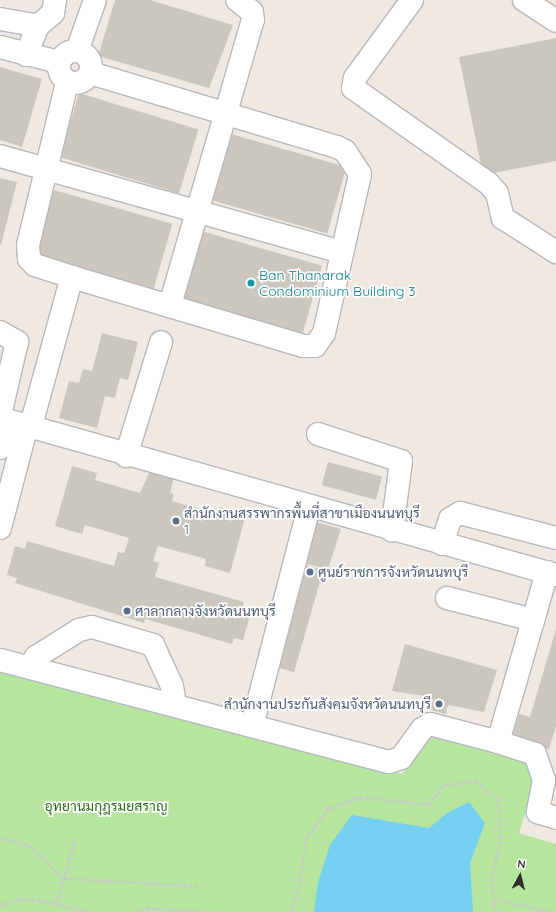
<!DOCTYPE html>
<html>
<head>
<meta charset="utf-8">
<style>
	body { margin:0 }
	#map { position:relative; width:556px; height:912px; overflow:hidden; background:#efe9e1; font-family:Quicksand,Sarabun,sans-serif }
	div>[style] { position:absolute }
	[style*='--x'] { left:calc(var(--x)*1px); top:calc(var(--y)*1px); width:calc(var(--w)*1px); rotate:calc(var(--a)*1deg) }
	.green>* { inset:0; background:#b6e59e }
	.water>* { inset:0; background:#75cff0 }
	.building>* { inset:0; background:#cbc7bf; transform-origin:0 0 }
	.path>* { height:2.5px; margin-top:-1.25px; transform-origin:0; background:repeating-linear-gradient(90deg,#c9c9c9 0 3px,transparent 0 5px) }
	.roads { filter:drop-shadow(1px 0 #b4b7c1) drop-shadow(-1px 0 #b4b7c1) drop-shadow(0 1px #b4b7c1) drop-shadow(0 -1px #b4b7c1) }
	.minor>* { height:22px; margin:-11px; padding:0 11px; transform-origin:11px; border-radius:11px; background:#fff }
	.minor>.ring { margin:-11px; padding:0; box-sizing:content-box; background:none; border:22px solid #fff; border-radius:50% }
	.dots>* { width:11px; height:11px; translate:-50% -50%; box-sizing:border-box; border:2px solid #fff; border-radius:50% }
	span { translate:-50% -50%; white-space:nowrap; text-align:center; line-height:1.15; -webkit-text-stroke:3.5px #fff; paint-order:stroke }
	.culture-label { font-size:14px; color:#0d838f }
	.left { translate:0 -50%; text-align:left }
	.service-label { font-size:14px; color:#4e5e75 }
	.right { translate:-100% -50%; text-align:right }
	.park-label { font-size:14px; color:#2c6e1b }
	.north { position:absolute; left:500px; top:856px; width:40px; height:40px; -webkit-text-stroke:3px #fff; paint-order:stroke; rotate:7deg; font-size:11px; font-weight:700; line-height:16px; text-align:center; color:#2e2e2e }
	.north::after { content:''; display:block; margin:auto; width:14px; height:18px; background:#2e2e2e; clip-path:polygon(50% 0,100% 100%,50% 72%,0 100%) }
</style>
</head>
<body>
<div id="map">
	<div class="green">
		<div style="clip-path:polygon(0 669px,402px 774px,436px 732px,524px 759px,536px 779px,519px 833px,556px 844px,556px 912px,0 912px)"></div>
	</div>
	<div class="water">
		<div style="clip-path:polygon(469px 802px,485px 823px,470px 863px,473px 912px,314px 912px,318px 882px,330px 845px,352px 815px,429px 828px,447px 813px)"></div>
	</div>
	<div class="building">
		<div style="clip-path:polygon(115px 0,150px 0,233px 25px,209px 88px,98px 56px)"></div>
		<div style="clip-path:polygon(556px 38px,556px 161px,483px 175px,459px 57px)"></div>
		<div style="clip-path:polygon(0 67px,42px 79px,22px 147px,0 140px)"></div>
		<div style="left:79px;top:93px;width:125px;height:67px;rotate:17deg"></div>
		<div style="left:231px;top:134px;width:120px;height:69px;rotate:16deg"></div>
		<div style="clip-path:polygon(0 178px,17px 182px,1px 245px,0 245px)"></div>
		<div style="left:54px;top:190px;width:123px;height:72px;rotate:16deg"></div>
		<div style="left:201px;top:231px;width:126px;height:71px;rotate:16deg"></div>
		<div style="clip-path:polygon(102px 333px,138px 342px,128px 380px,120px 378px,115px 398px,105px 396px,97px 428px,59px 418px,69px 381px,79px 383px,83px 369px,92px 371px)"></div>
		<div style="left:328px;top:462px;width:56px;height:24px;rotate:15deg"></div>
		<div style="clip-path:polygon(72px 466px,97px 473px,95px 480px,140px 493px,150px 471px,174px 478px,170px 493px,174px 494px,172px 501px,217px 514px,219px 507px,246px 514px,230px 573px,205px 566px,206px 559px,158px 546px,153px 561px,159px 563px,155px 577px,244px 602px,242px 609px,251px 612px,243px 640px,234px 638px,232px 644px,145px 619px,144px 623px,15px 583px,17px 578px,7px 575px,15px 546px,25px 549px,27px 541px,114px 566px,118px 552px,124px 553px,129px 538px,85px 525px,82px 534px,55px 526px)"></div>
		<div style="clip-path:polygon(316px 522px,341px 529px,328px 569px,307px 564px)"></div>
		<div style="left:305px;top:565px;width:19px;height:106px;rotate:16deg"></div>
		<div style="clip-path:polygon(556px 629px,556px 726px,549px 749px,512px 738px,519px 714px,530px 717px)"></div>
		<div style="clip-path:polygon(405px 644px,497px 670px,484px 712px,448px 705px,446px 714px,427px 709px,431px 697px,392px 691px)"></div>
	</div>
	<div class="path">
		<div style="--x:0;--y:838;--w:31;--a:13"></div>
		<div style="--x:30;--y:845;--w:47;--a:44.1"></div>
		<div style="--x:64;--y:878;--w:134;--a:3.4"></div>
		<div style="--x:494;--y:899;--w:58;--a:12.8"></div>
		<div style="--x:56;--y:903;--w:69;--a:-73.1"></div>
		<div style="--x:0;--y:905;--w:18;--a:-19"></div>
		<div style="--x:17;--y:899;--w:24;--a:2"></div>
		<div style="--x:41;--y:900;--w:50;--a:13.8"></div>
		<div style="--x:135;--y:912;--w:13;--a:-18"></div>
		<div style="--x:147;--y:908;--w:68;--a:3.4"></div>
		<div style="--x:291;--y:912;--w:25;--a:-72"></div>
		<div style="--x:299;--y:888;--w:49;--a:-81.9"></div>
		<div style="--x:306;--y:839;--w:37;--a:-55"></div>
		<div style="--x:327;--y:809;--w:35;--a:-20"></div>
		<div style="--x:360;--y:797;--w:68;--a:5.9"></div>
		<div style="--x:428;--y:804;--w:25;--a:-50"></div>
		<div style="--x:444;--y:785;--w:32;--a:-7"></div>
		<div style="--x:476;--y:781;--w:28;--a:39"></div>
		<div style="--x:498;--y:799;--w:37;--a:85"></div>
		<div style="--x:501;--y:836;--w:44;--a:101.8"></div>
		<div style="--x:492;--y:879;--w:29;--a:84"></div>
		<div style="--x:495;--y:908;--w:6;--a:39"></div>
	</div>
	<div class="roads">
		<div class="minor">
			<div style="--x:412;--y:0;--w:97;--a:126.2"></div>
			<div style="--x:355;--y:78;--w:10;--a:101"></div>
			<div style="--x:353;--y:88;--w:165;--a:35.1"></div>
			<div style="--x:488;--y:183;--w:13;--a:48"></div>
			<div style="--x:497;--y:193;--w:26;--a:77"></div>
			<div style="--x:503;--y:218;--w:63;--a:32.7"></div>
			<div style="--x:524;--y:0;--w:38;--a:33"></div>
			<div style="--x:0;--y:19;--w:39;--a:10"></div>
			<div style="--x:0;--y:47;--w:61;--a:14.3"></div>
			<div class="ring" style="left:59px;top:51px;width:10px;height:10px"></div>
			<div style="--x:77;--y:51;--w:54;--a:-70.6"></div>
			<div style="--x:26;--y:55;--w:31;--a:-68"></div>
			<div style="--x:38;--y:26;--w:20;--a:-41"></div>
			<div style="--x:53;--y:13;--w:13;--a:-81"></div>
			<div style="--x:0;--y:156;--w:355;--a:15.7"></div>
			<div style="--x:72;--y:277;--w:241;--a:16.6"></div>
			<div style="--x:303;--y:346;--w:12;--a:0"></div>
			<div style="--x:315;--y:346;--w:16;--a:-55"></div>
			<div style="--x:324;--y:333;--w:163;--a:-77.2"></div>
			<div style="--x:360;--y:174;--w:27;--a:-123"></div>
			<div style="--x:345;--y:151;--w:9;--a:-153"></div>
			<div style="--x:337;--y:147;--w:257;--a:-163.3"></div>
			<div style="--x:170;--y:305;--w:297;--a:-73.8"></div>
			<div style="--x:253;--y:20;--w:8;--a:-97"></div>
			<div style="--x:252;--y:12;--w:19;--a:-141"></div>
			<div style="--x:0;--y:332;--w:20;--a:30"></div>
			<div style="--x:17;--y:342;--w:75;--a:103.1"></div>
			<div style="--x:0;--y:418;--w:578;--a:15.77"></div>
			<div style="--x:30;--y:429;--w:158;--a:-74.6"></div>
			<div style="--x:72;--y:277;--w:39;--a:-162"></div>
			<div style="--x:35;--y:265;--w:8;--a:-135"></div>
			<div style="--x:29;--y:259;--w:14;--a:-94"></div>
			<div style="--x:28;--y:245;--w:168;--a:-76.5"></div>
			<div style="--x:318;--y:434;--w:87;--a:18"></div>
			<div style="--x:401;--y:461;--w:70;--a:97.4"></div>
			<div style="--x:0;--y:448;--w:29;--a:-76"></div>
			<div style="--x:126;--y:456;--w:119;--a:-72.9"></div>
			<div style="--x:0;--y:528;--w:102;--a:-75.3"></div>
			<div style="--x:442;--y:544;--w:26;--a:-72"></div>
			<div style="--x:450;--y:519;--w:12;--a:-31"></div>
			<div style="--x:460;--y:513;--w:99;--a:14.6"></div>
			<div style="--x:447;--y:598;--w:89;--a:14.3"></div>
			<div style="--x:0;--y:660;--w:402;--a:14.7"></div>
			<div style="--x:389;--y:762;--w:13;--a:-18"></div>
			<div style="--x:401;--y:758;--w:36;--a:-54"></div>
			<div style="--x:422;--y:729;--w:9;--a:-32"></div>
			<div style="--x:430;--y:724;--w:70;--a:14.8"></div>
			<div style="--x:498;--y:742;--w:177;--a:-73.9"></div>
			<div style="--x:30;--y:668;--w:13;--a:-61"></div>
			<div style="--x:36;--y:657;--w:51;--a:-32.1"></div>
			<div style="--x:79;--y:630;--w:13;--a:-13"></div>
			<div style="--x:92;--y:627;--w:64;--a:16.4"></div>
			<div style="--x:153;--y:645;--w:45;--a:65.1"></div>
			<div style="--x:172;--y:686;--w:19;--a:81"></div>
			<div style="--x:252;--y:726;--w:226;--a:-75.4"></div>
			<div style="--x:498;--y:742;--w:39;--a:18"></div>
			<div style="--x:535;--y:754;--w:28;--a:71"></div>
			<div style="--x:544;--y:780;--w:33;--a:101"></div>
			<div style="--x:538;--y:812;--w:19;--a:18"></div>
		</div>
	</div>
	<div class="dots">
		<div style="left:251px;top:283px;background:#0f9aa8"></div>
		<div style="left:176px;top:521px;background:#5c6f8a"></div>
		<div style="left:310px;top:572px;background:#5c6f8a"></div>
		<div style="left:127px;top:611px;background:#5c6f8a"></div>
		<div style="left:439px;top:704px;background:#5c6f8a"></div>
	</div>
	<div class="culture-label">
		<span class="left" style="left:259px;top:283px">Ban Thanarak<br>Condominium Building 3</span>
	</div>
	<div class="service-label">
		<span class="left" style="left:184px;top:521px">สำนักงานสรรพากรพื้นที่สาขาเมืองนนทบุรี<br>1</span>
		<span class="left" style="left:318px;top:572px">ศูนย์ราชการจังหวัดนนทบุรี</span>
		<span class="left" style="left:135px;top:611px">ศาลากลางจังหวัดนนทบุรี</span>
		<span class="right" style="left:431px;top:704px">สำนักงานประกันสังคมจังหวัดนนทบุรี</span>
	</div>
	<div class="park-label">
		<span style="left:106px;top:806px">อุทยานมกุฎรมยสราญ</span>
	</div>
	<div class="north">N</div>
</div>
</body>
</html>
